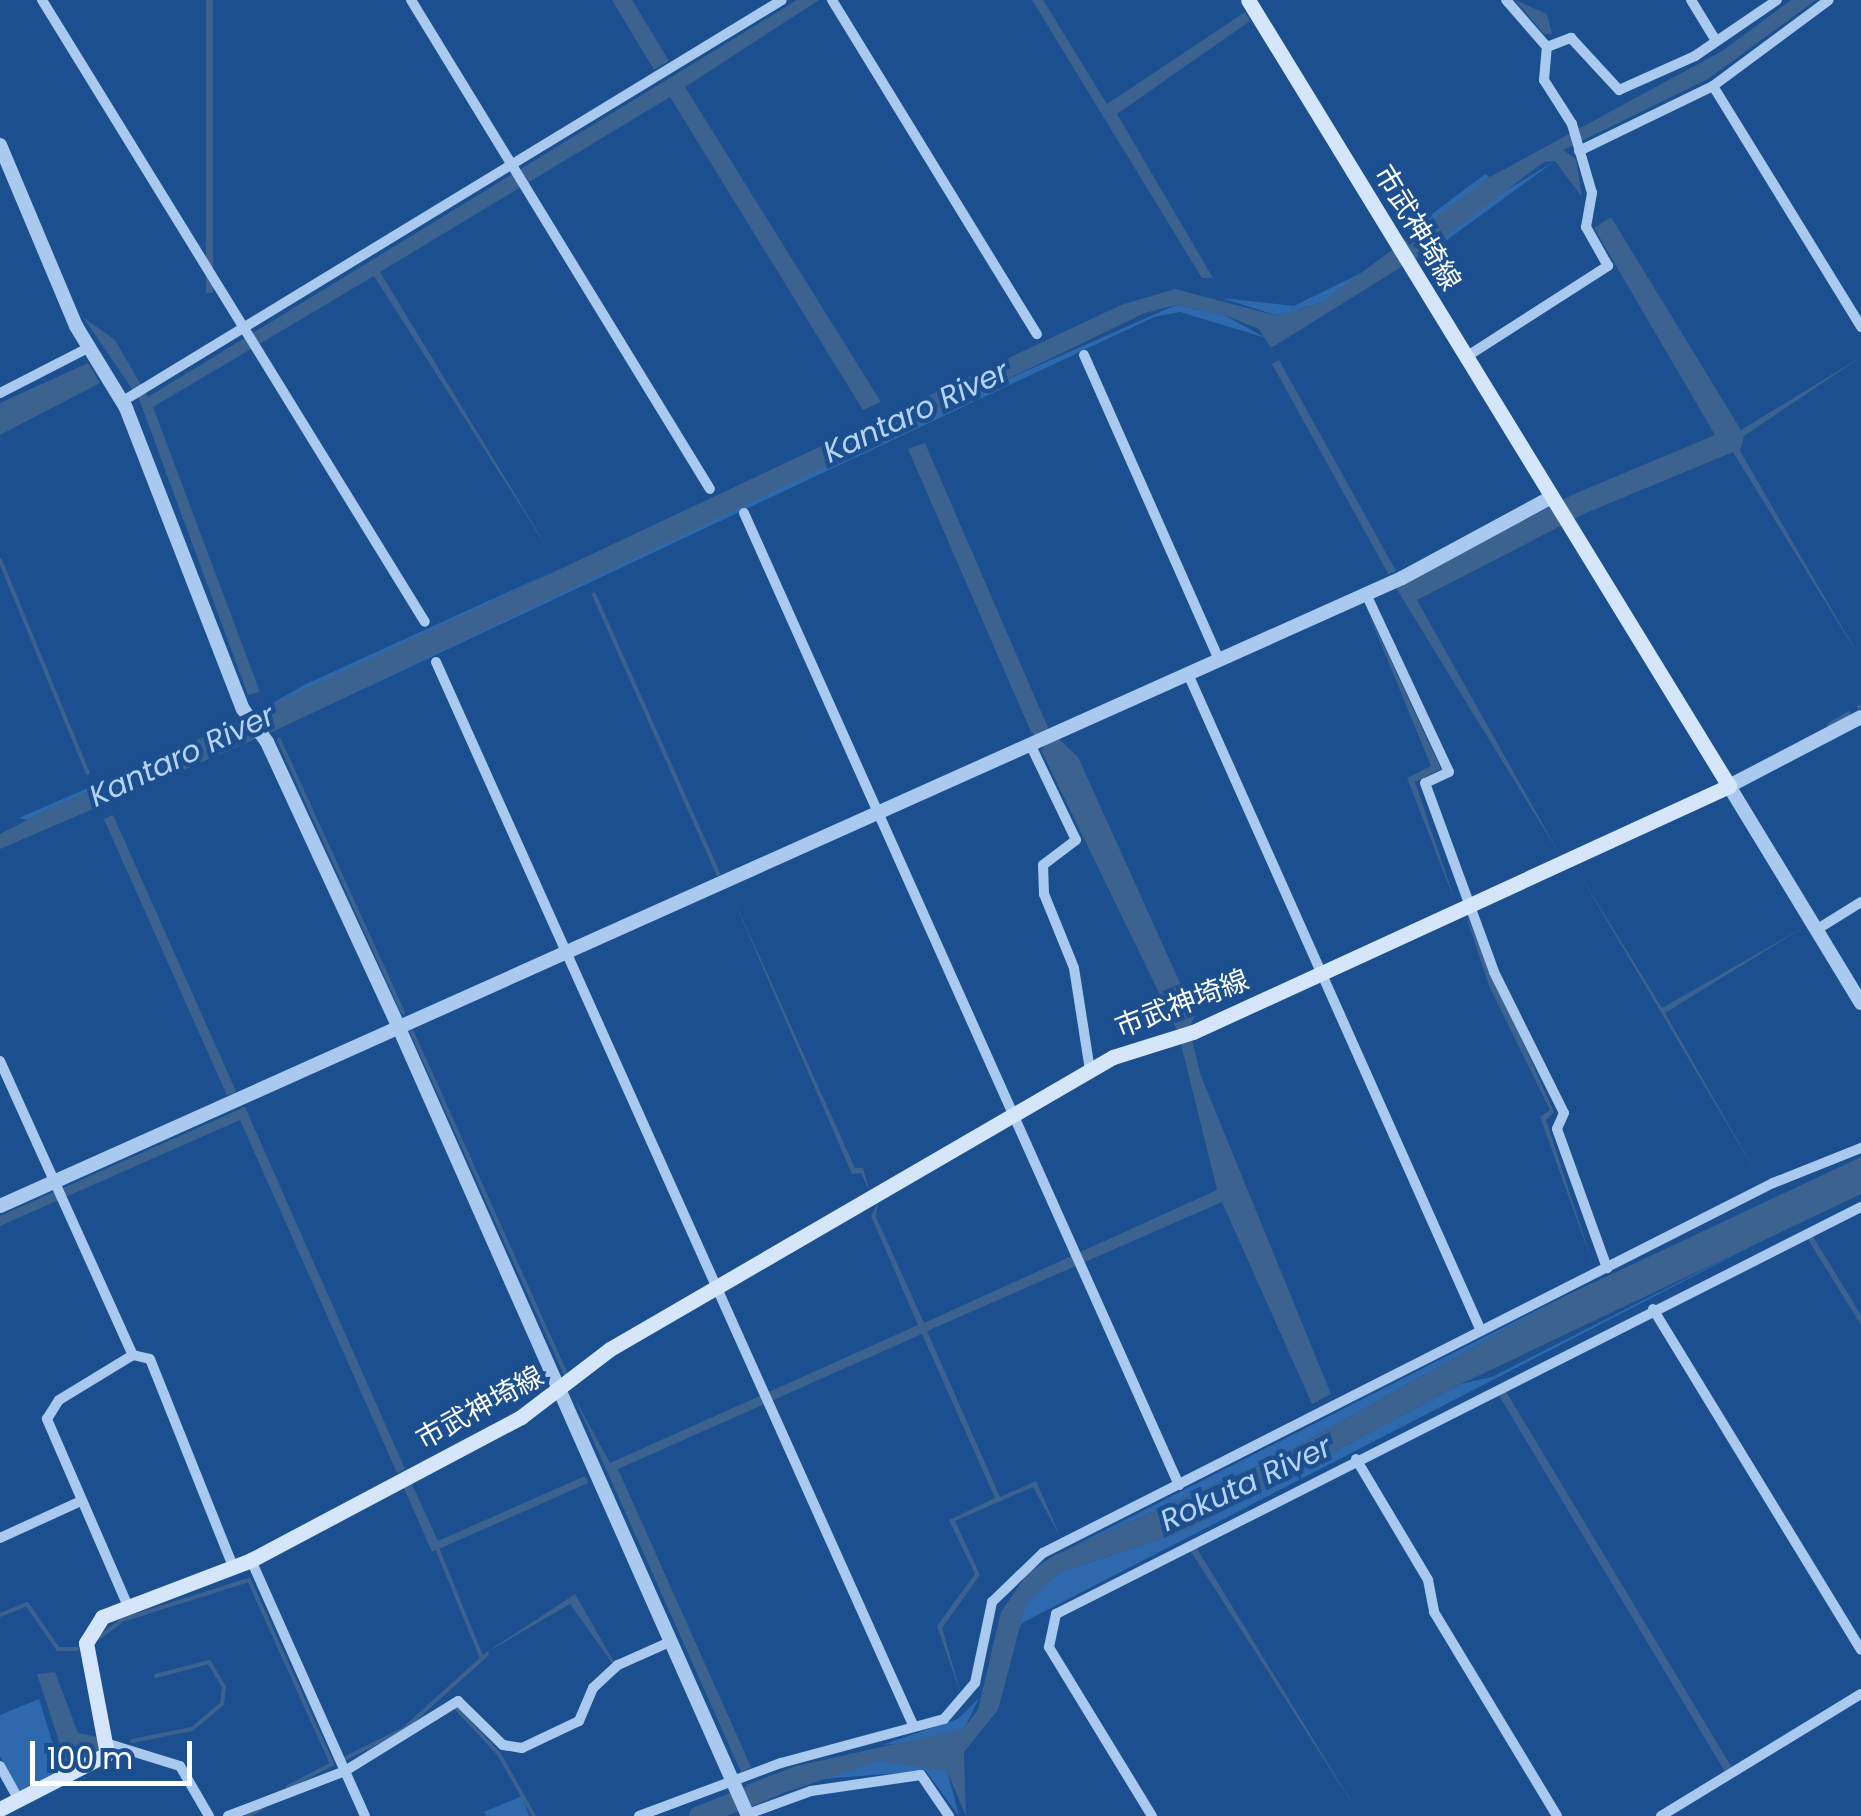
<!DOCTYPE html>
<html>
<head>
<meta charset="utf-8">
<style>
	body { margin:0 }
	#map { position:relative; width:1861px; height:1816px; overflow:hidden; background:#1b4f8f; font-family:Poppins,"Noto Sans JP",sans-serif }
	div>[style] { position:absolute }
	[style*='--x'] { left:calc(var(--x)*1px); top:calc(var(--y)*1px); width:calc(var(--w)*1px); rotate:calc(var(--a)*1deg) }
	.green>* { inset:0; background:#2e69ad }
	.water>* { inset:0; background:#3c6290; transform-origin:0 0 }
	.stream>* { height:4px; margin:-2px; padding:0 2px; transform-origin:2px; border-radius:2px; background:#3c6290 }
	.river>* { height:20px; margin:-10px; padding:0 10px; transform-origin:10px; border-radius:10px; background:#3c6290 }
	.minor>* { height:10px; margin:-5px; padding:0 5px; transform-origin:5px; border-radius:5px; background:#a9c9ee }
	.tertiary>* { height:14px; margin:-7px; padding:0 7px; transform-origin:7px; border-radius:7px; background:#a9c9ee }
	.secondary>* { height:15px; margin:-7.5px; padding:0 7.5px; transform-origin:7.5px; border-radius:7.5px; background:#d6e6fa }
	span { translate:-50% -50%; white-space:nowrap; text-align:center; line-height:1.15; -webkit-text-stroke:9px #1b4f8f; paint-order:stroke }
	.street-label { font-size:28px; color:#fff }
	.water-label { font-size:30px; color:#b5d3f5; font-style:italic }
	.scale { position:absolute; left:30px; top:1741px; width:162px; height:45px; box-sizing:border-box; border:5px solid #fff; border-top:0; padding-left:12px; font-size:30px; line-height:35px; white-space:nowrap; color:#fff; -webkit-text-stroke:8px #1b4f8f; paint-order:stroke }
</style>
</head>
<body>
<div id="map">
	<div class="green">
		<div style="clip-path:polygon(1555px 161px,1425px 256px,1419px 256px,1469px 213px)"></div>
		<div style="clip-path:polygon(1485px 174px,1490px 177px,1412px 237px,1412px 229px)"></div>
		<div style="clip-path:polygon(1377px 265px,1322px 302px,1278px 316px,1222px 298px,1294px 306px)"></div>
		<div style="clip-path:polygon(1121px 305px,945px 395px,877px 417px,950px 388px)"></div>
		<div style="clip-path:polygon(1176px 305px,1224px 315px,1266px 338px,1180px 312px,1154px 317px,274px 731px,861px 444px)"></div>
		<div style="clip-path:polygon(556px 570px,285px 704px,261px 710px,304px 685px)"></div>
		<div style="clip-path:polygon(235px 724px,27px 820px,19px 818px)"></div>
		<div style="clip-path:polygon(1839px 1201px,1024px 1622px,1011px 1635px,1026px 1603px,1060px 1572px,1183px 1532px,1461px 1384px,1492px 1377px)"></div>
		<div style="clip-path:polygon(1563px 1297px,1280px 1456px,1064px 1551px)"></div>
		<div style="clip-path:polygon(979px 1698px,964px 1729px,942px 1740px,882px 1745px,958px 1719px)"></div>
		<div style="clip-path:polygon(39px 1699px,62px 1773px,19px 1793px,0 1756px,0 1715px)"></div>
		<div style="clip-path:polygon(879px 1761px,947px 1770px,959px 1816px,926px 1771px,808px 1780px)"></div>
		<div style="clip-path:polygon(522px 1796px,529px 1816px,486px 1816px,484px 1812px)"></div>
	</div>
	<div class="water">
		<div style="left:206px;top:0;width:7px;height:293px"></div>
		<div style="clip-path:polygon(612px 0,632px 0,669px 61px,654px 70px)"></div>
		<div style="clip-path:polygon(797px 0,819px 0,685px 87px,881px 402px,863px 410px,670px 97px,380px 272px,553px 557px,374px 276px,153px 407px,260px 692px,248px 695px,139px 399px,83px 317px,115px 340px,148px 397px)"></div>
		<div style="clip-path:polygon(1032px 0,1043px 0,1107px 104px,1245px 12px,1250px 21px,1117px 114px,1213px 278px,1202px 278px)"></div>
		<div style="clip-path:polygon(1515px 0,1547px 14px,1552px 34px,1544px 34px)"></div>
		<div style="clip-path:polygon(1791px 0,1816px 0,1708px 79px,1563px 150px,1576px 159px,1582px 197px,1555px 161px,1544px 162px,1419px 256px,1271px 348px,1259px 329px,1224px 315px,1176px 305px,1145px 313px,274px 731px,0 849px,0 834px,27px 820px,1121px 305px,1175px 289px,1278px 316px,1322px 302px,1490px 177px,1722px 51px)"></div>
		<div style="clip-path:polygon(1611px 217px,1741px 430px,1861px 357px,1744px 436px,1740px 451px,1861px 660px,1733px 452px,1586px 513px,1417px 600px,1560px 855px,1396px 588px,1574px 494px,1715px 435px,1594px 228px)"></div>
		<div style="left:1279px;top:360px;width:241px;height:8px;rotate:61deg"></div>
		<div style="clip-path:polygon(88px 363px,100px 383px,0 435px,0 403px)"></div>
		<div style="clip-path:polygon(925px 443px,1049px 730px,1078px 757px,1195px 1016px,1189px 1028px,1201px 1076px,1331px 1394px,1312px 1404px,1222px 1202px,927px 1331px,1000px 1497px,1036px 1481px,1061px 1538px,1033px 1487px,955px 1521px,980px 1575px,942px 1628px,962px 1697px,937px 1626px,975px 1574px,949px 1520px,995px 1498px,922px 1334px,618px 1469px,751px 1767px,741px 1772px,573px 1395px,610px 1463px,918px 1325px,871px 1216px,878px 1202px,876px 1217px,924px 1323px,1217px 1190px,1178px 1032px,1041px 750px,1047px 744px,1031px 732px,908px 449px)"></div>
		<div style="left:595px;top:592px;width:309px;height:4px;rotate:66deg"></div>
		<div style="clip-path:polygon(1365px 605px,1441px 769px,1415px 782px,1456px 904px,1407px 778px,1431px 766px)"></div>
		<div style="left:113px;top:815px;width:303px;height:10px;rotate:66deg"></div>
		<div style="clip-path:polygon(1574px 865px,1662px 1008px,1804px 927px,1665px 1013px,1762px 1183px)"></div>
		<div style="clip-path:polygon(729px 889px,855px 1168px,863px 1168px,870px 1193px,861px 1173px,852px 1174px)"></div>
		<div style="clip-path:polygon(1465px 913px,1554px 1112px,1546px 1120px,1594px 1267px,1540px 1117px,1550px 1110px,1489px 986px)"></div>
		<div style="clip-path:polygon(245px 1107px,405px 1469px,397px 1473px,240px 1120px,0 1226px,0 1216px)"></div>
		<div style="clip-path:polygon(1861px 1157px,1861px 1194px,1461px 1384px,1183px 1532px,1060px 1572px,1026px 1604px,998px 1710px,964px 1752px,966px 1816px,947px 1771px,879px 1761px,753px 1803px,746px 1785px,796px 1766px,963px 1729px,978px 1710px,1001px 1612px,1028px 1573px,1053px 1556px,1280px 1456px,1563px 1297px)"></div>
		<div style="clip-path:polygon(1812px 1235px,1861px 1315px,1861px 1325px,1807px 1238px)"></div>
		<div style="left:1505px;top:1390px;width:440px;height:8px;rotate:59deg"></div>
		<div style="clip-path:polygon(585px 1476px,588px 1483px,432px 1552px,403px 1486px,411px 1482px,438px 1541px)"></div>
		<div style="clip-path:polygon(1196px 1547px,1360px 1816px,1190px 1550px)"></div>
		<div style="clip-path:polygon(575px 1594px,625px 1681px,570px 1604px,484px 1654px)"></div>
		<div style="clip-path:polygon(55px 1672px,78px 1733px,102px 1738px,100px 1751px,68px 1769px,37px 1674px)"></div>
	</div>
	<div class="stream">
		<div style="--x:0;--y:560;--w:230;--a:67.6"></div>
		<div style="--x:1859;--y:707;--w:2;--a:-27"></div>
		<div style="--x:1829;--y:725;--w:23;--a:-31"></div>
		<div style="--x:279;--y:740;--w:299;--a:65.5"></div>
		<div style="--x:412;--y:1032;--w:375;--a:65.8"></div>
		<div style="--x:437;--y:1548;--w:119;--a:67.8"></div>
		<div style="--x:0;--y:1615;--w:29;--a:-22"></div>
		<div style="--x:27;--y:1604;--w:55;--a:55.4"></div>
		<div style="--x:58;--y:1649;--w:19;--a:0"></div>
		<div style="--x:97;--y:1639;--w:31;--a:-37"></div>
		<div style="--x:122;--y:1620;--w:133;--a:-17.5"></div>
		<div style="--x:249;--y:1580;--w:202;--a:65.7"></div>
		<div style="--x:332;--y:1764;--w:50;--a:152.4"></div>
		<div style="--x:455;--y:1707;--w:64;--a:46.9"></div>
		<div style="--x:499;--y:1754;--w:71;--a:60.6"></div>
		<div style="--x:132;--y:1741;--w:61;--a:-11.3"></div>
		<div style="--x:192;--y:1729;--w:39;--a:-40"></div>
		<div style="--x:222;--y:1704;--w:17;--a:-83"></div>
		<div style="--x:224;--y:1687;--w:29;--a:-121"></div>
		<div style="--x:209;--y:1662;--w:55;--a:165.2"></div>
		<div style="--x:346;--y:1758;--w:65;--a:-26.6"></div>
		<div style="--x:404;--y:1729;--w:112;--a:-42.1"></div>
		<div style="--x:247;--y:1816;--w:16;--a:-27"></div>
	</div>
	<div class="river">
		<div style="--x:699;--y:1816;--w:82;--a:-21.5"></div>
	</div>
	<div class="minor">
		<div style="--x:42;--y:0;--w:730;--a:58.38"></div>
		<div style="--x:411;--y:0;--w:573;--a:58.56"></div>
		<div style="--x:832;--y:0;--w:392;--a:58.5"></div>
		<div style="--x:1691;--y:0;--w:48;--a:58.6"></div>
		<div style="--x:1547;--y:47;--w:26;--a:-21"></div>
		<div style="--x:1571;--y:38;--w:71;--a:47.3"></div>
		<div style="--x:1619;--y:90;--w:83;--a:-24.1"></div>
		<div style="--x:1695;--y:56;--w:99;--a:-34.3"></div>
		<div style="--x:1713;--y:86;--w:283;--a:58.4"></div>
		<div style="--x:1579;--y:151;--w:149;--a:-25.9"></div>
		<div style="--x:1713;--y:86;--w:144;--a:-36.6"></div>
		<div style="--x:1084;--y:355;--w:334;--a:66.1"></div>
		<div style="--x:1466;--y:357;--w:169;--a:-32.7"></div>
		<div style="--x:1608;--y:266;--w:45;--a:-119.4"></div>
		<div style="--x:1586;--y:227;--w:35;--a:-80"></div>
		<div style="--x:1592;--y:193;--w:72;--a:-106.2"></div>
		<div style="--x:1572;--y:124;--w:52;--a:-122.5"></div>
		<div style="--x:1544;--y:80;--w:33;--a:-85"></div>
		<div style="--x:1547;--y:47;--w:62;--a:-131.1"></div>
		<div style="--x:0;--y:393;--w:99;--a:-27.1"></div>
		<div style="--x:123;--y:401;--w:771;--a:-31.32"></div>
		<div style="--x:744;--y:513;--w:1065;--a:65.89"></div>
		<div style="--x:1366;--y:594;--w:196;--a:65"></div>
		<div style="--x:1449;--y:772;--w:26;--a:155"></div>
		<div style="--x:1425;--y:783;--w:201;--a:69.9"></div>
		<div style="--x:1494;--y:972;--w:157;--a:63.6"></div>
		<div style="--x:1564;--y:1113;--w:17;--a:114"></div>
		<div style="--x:1557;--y:1129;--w:148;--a:70.2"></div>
		<div style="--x:436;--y:662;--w:1167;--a:65.83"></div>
		<div style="--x:1188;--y:674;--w:719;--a:65.96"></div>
		<div style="--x:1031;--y:746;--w:104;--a:64.4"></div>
		<div style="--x:1076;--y:840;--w:41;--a:142.9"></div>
		<div style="--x:1043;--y:865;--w:29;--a:88"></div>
		<div style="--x:1044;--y:894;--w:80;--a:67.9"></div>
		<div style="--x:1074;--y:968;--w:103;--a:81.1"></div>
		<div style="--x:1816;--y:930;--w:53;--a:-31.9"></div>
		<div style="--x:0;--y:1061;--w:323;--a:65.7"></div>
		<div style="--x:1653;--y:1309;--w:399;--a:58.6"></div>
		<div style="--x:133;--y:1355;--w:17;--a:13"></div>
		<div style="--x:150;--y:1359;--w:224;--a:68.2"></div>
		<div style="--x:1356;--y:1459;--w:141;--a:59.2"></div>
		<div style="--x:1428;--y:1580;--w:33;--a:79"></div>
		<div style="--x:1434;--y:1612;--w:238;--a:58.9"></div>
		<div style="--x:0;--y:1538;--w:89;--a:-24.6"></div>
		<div style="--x:251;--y:1560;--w:280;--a:66"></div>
		<div style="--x:127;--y:1604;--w:202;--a:-113.4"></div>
		<div style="--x:47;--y:1419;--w:22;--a:-58"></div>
		<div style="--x:59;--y:1400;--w:87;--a:-31.3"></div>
		<div style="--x:112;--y:1745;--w:71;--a:17.2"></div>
		<div style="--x:180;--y:1766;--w:58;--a:59.9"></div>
		<div style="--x:0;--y:1766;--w:39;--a:61"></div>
		<div style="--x:748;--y:1814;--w:67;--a:-20.1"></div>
		<div style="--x:811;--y:1791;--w:111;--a:-8.3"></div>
		<div style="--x:921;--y:1775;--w:50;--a:55.7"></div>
		<div style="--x:228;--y:1816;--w:125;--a:-21"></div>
		<div style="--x:345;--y:1771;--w:133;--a:-31.8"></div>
		<div style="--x:458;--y:1701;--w:63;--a:44.4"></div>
		<div style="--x:503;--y:1745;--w:19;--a:9"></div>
		<div style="--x:522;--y:1748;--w:63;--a:-25.3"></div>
		<div style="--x:579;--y:1721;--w:36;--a:-67"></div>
		<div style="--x:593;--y:1688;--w:34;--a:-43"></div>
		<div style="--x:618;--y:1665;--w:59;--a:-24"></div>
		<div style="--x:639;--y:1816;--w:152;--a:-20.5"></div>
		<div style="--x:781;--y:1763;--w:169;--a:-15.1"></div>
		<div style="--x:944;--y:1719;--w:48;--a:-49.3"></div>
		<div style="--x:975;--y:1683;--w:83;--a:-78.1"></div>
		<div style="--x:992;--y:1602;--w:71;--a:-43.9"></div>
		<div style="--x:1043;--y:1553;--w:818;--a:-26.88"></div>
		<div style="--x:1773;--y:1183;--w:95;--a:-21.7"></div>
		<div style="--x:1152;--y:1816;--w:198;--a:-121.4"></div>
		<div style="--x:1049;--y:1647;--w:34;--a:-78"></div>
		<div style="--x:1056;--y:1614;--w:902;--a:-26.82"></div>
		<div style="--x:1661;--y:1816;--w:234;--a:-31.4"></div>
	</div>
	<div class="tertiary">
		<div style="--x:0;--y:145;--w:196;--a:67.2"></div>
		<div style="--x:76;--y:326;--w:96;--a:58.6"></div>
		<div style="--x:126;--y:408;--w:323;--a:68.8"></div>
		<div style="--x:243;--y:709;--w:41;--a:54"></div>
		<div style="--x:267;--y:742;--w:315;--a:65.2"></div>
		<div style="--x:399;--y:1028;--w:862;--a:66.11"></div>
		<div style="--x:1861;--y:717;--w:149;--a:152.4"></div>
		<div style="--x:1729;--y:786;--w:254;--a:58.7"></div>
		<div style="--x:0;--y:1206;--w:1536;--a:-24.13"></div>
		<div style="--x:1402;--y:578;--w:170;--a:-28.4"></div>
	</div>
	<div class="secondary">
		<div style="--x:0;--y:1809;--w:120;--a:-27.2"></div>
		<div style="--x:107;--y:1754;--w:113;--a:-100.7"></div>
		<div style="--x:86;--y:1643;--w:31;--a:-58"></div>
		<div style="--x:102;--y:1617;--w:160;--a:-20.9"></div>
		<div style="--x:251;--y:1560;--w:306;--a:-27.9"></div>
		<div style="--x:521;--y:1417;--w:112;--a:-37.4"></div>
		<div style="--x:610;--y:1349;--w:582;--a:-30.14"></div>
		<div style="--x:1113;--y:1057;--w:84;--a:-17.4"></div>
		<div style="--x:1193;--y:1032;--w:590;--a:-24.65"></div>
		<div style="--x:1729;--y:786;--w:921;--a:-121.46"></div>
	</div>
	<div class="street-label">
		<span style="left:1417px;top:228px;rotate:59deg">市武神埼線</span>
		<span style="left:1182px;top:1004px;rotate:-21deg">市武神埼線</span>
		<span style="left:480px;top:1408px;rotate:-29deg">市武神埼線</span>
	</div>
	<div class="water-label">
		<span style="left:916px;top:412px;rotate:-25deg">Kantaro River</span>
		<span style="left:182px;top:756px;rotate:-25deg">Kantaro River</span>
		<span style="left:1246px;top:1484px;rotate:-25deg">Rokuta River</span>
	</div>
	<div class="scale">100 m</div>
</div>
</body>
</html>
